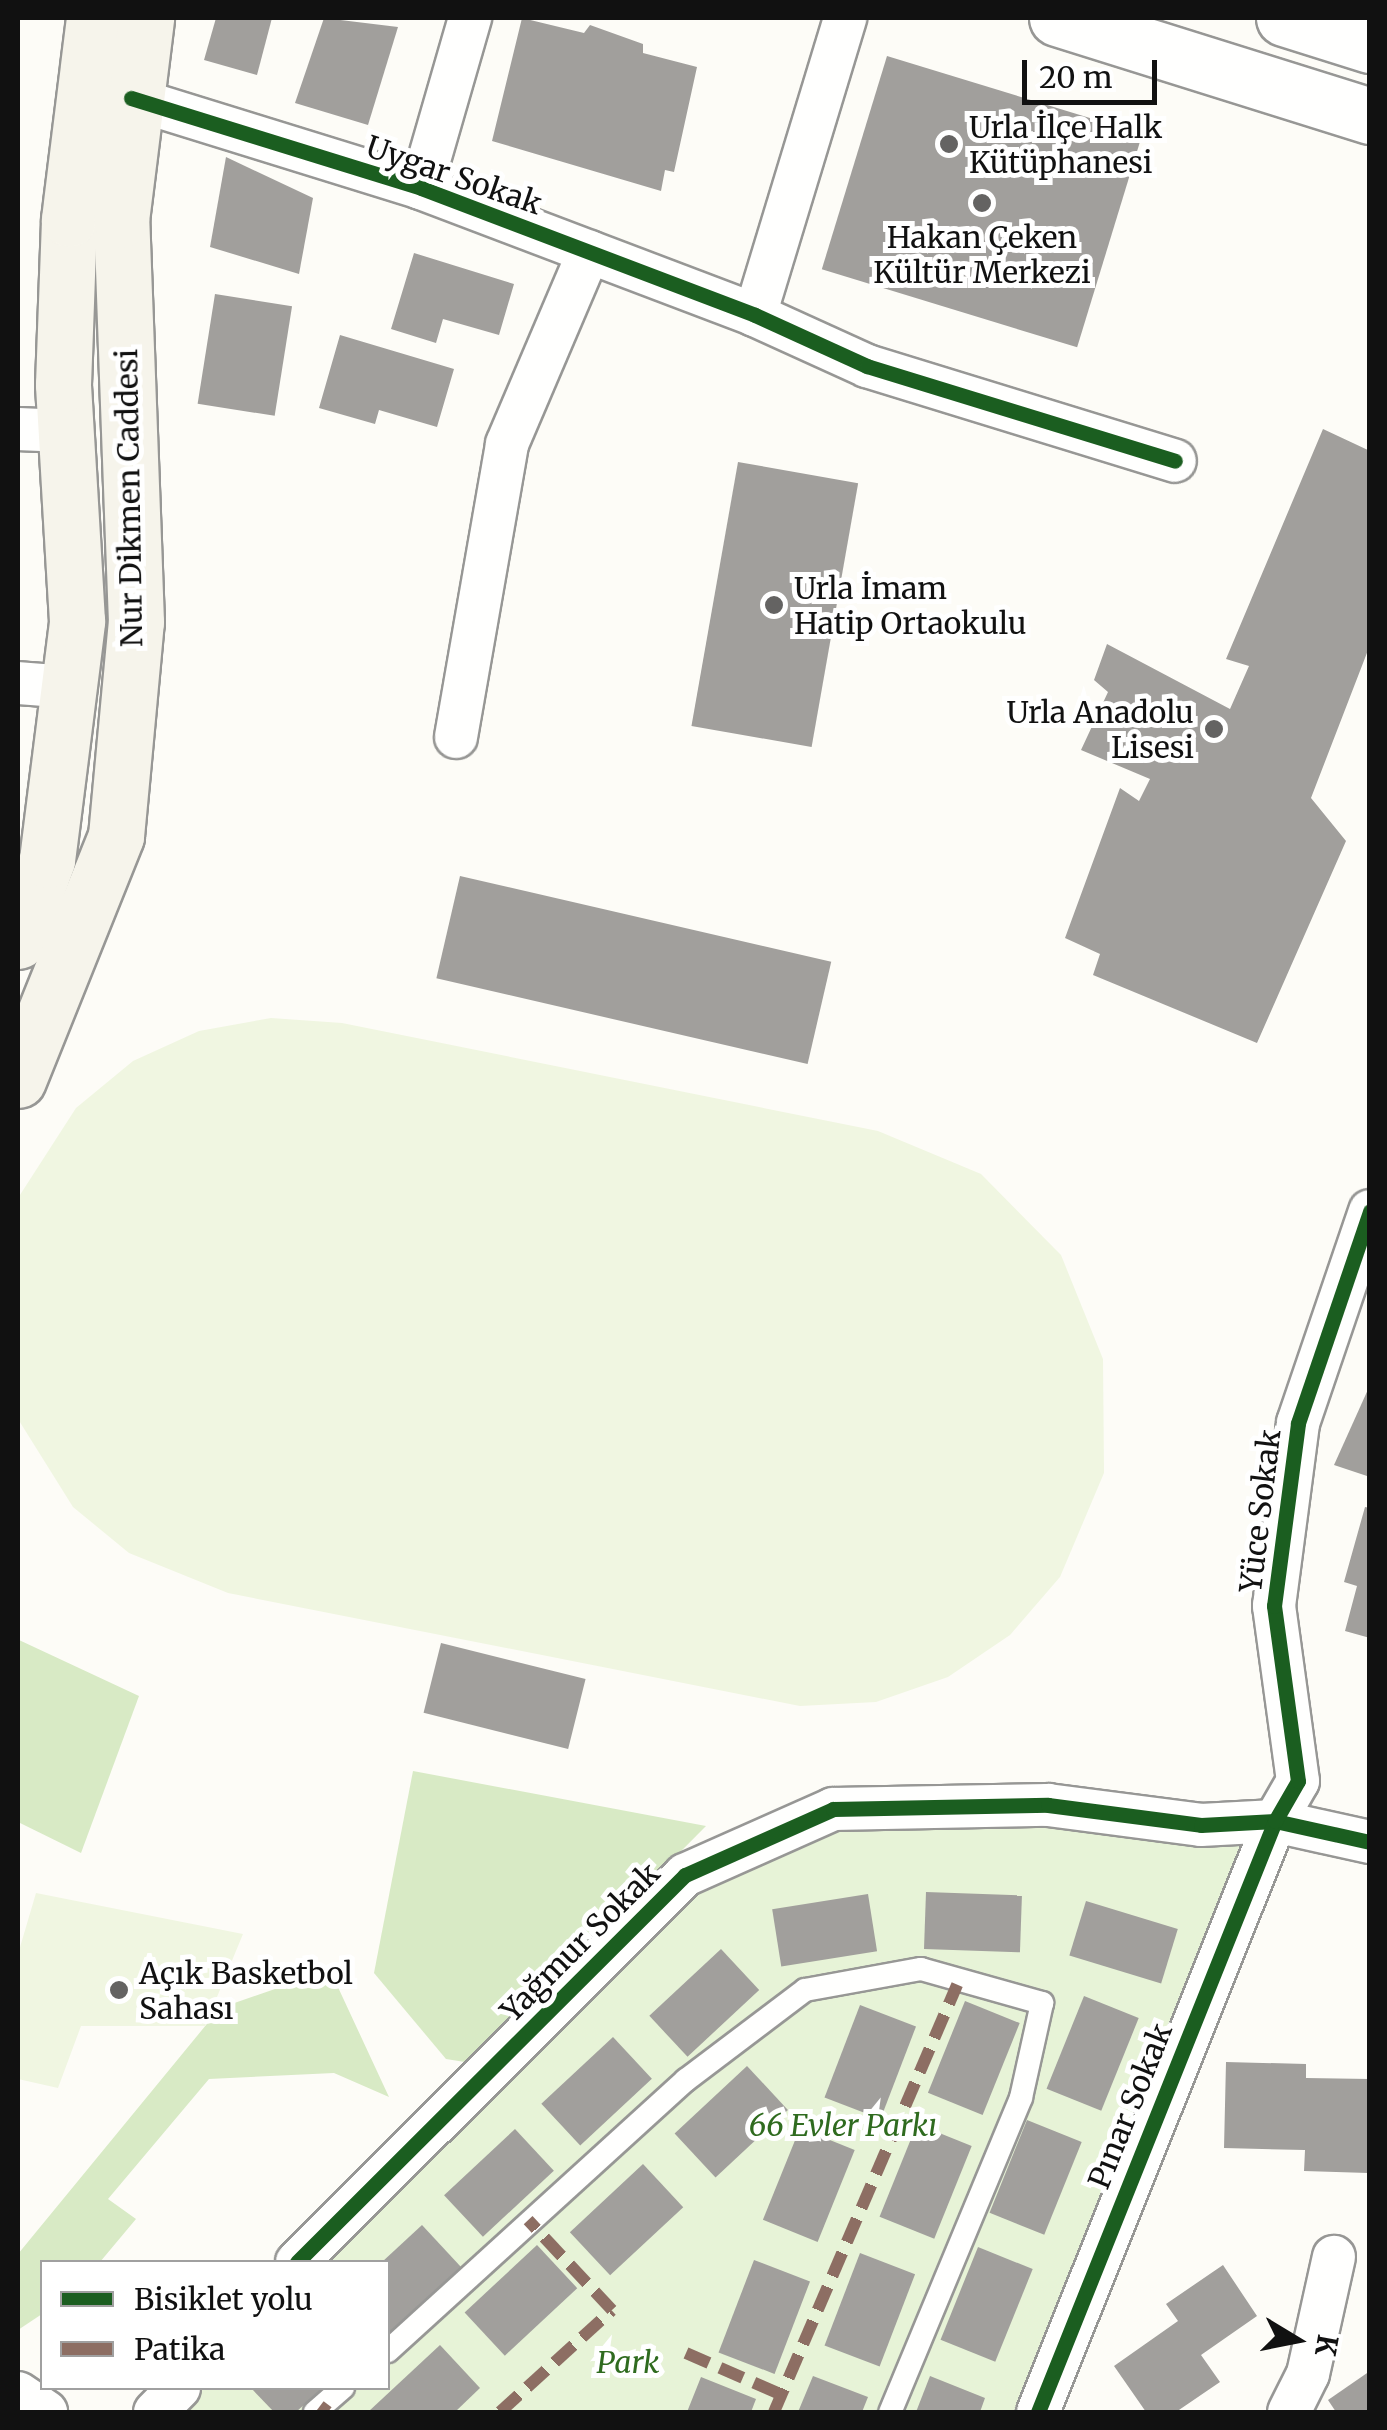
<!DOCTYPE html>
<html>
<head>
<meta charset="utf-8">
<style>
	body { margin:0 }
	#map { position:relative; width:1387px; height:2430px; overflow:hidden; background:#fdfcf7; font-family:Merriweather,serif }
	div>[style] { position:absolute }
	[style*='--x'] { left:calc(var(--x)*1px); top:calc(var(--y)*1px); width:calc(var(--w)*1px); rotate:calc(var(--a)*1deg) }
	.green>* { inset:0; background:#e7f3d7 }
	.forest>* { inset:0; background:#d8eac5 }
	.pitch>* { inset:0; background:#f0f6e1 }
	.building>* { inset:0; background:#a19f9c; transform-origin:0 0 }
	.roads { filter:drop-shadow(2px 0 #979795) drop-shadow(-2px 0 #979795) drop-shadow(0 2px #979795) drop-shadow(0 -2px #979795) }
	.service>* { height:22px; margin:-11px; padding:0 11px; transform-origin:11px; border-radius:11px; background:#fffffe }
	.minor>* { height:42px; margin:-21px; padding:0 21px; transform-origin:21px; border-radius:21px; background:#fffffe }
	.tertiary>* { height:55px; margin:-27.5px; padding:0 27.5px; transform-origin:27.5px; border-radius:27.5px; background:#fffffe }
	.secondary>* { height:55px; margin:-27.5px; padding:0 27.5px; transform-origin:27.5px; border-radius:27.5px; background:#f6f4eb }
	.quiet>* { height:12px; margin-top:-6px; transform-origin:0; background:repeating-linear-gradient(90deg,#8d6e63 0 25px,transparent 0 37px) }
	.cycleway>* { height:15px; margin:-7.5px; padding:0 7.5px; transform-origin:7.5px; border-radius:7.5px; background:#1b5e20 }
	.dots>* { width:28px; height:28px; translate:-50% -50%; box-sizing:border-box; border:5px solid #fff; border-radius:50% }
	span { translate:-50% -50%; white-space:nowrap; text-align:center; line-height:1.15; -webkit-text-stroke:10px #fff; paint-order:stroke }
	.poi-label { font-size:30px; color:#111 }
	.left { translate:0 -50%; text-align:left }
	.right { translate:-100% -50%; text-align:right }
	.street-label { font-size:30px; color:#111 }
	.park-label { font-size:30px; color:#2f6b1f; font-style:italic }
	.frame { position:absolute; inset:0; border:20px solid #111; pointer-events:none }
	.legend { position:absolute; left:40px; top:2260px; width:350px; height:130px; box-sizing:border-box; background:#fff; border:2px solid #a0a0a0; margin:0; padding:12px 18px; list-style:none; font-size:30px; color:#111 }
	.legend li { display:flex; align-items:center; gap:20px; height:50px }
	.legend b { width:50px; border:2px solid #a0a0a0 }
	.north { position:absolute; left:1247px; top:2290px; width:100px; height:100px; -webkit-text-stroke:8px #fff; paint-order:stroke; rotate:100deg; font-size:28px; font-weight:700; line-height:40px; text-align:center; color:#111 }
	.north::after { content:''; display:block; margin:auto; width:35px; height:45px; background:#111; clip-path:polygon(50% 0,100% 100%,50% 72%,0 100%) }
	.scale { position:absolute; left:1022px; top:60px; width:135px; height:45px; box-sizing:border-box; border:5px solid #111; border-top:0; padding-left:12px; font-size:30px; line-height:35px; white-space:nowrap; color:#111; -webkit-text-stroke:8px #fff; paint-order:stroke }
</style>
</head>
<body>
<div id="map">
	<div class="green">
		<div style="clip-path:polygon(833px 1809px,1275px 1821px,1038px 2412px,155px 2412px,179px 2388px,388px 2388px,388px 2262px,297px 2262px,685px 1875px)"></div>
	</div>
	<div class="forest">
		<div style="clip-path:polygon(19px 1640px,139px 1696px,81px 1853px,18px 1822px)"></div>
		<div style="clip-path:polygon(413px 1771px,706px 1826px,471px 2063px,446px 2059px,374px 1973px)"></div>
		<div style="clip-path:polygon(330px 1970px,389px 2097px,334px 2073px,209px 2079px,108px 2199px,136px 2219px,100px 2262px,42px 2262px,42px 2314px,18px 2330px,18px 2254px,220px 2008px)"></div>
	</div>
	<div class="pitch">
		<div style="clip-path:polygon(271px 1018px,342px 1023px,878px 1131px,981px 1174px,1061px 1255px,1103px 1359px,1104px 1473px,1060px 1577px,1010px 1635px,948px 1677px,876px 1702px,800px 1706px,228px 1593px,129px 1553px,73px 1507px,18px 1419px,18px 1198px,76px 1108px,133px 1061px,199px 1031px)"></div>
		<div style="clip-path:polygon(36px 1893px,243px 1934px,205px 2026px,81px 2026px,58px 2088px,18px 2079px,18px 1954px)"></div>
	</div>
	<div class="building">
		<div style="clip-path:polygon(216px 18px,272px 18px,257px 75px,204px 60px)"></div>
		<div style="clip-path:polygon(324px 18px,398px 27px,368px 125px,295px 103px)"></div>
		<div style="clip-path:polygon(522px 18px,584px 33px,590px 25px,643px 44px,643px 53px,697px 67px,674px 172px,665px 170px,661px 191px,492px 141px)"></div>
		<div style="left:887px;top:56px;width:267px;height:223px;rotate:17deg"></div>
		<div style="clip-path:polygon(226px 157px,313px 198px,299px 274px,210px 247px)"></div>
		<div style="clip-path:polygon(414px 253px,514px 284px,499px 335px,443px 319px,436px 343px,391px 329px)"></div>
		<div style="left:215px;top:294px;width:78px;height:111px;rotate:9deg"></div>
		<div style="clip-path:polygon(340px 335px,454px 369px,437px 427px,379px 410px,375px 424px,319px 408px)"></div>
		<div style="clip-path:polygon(1323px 429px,1370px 451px,1370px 645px,1311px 798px,1346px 841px,1257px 1043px,1093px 975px,1100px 954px,1065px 938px,1120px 788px,1139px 801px,1150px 779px,1081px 750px,1108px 692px,1094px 680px,1107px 644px,1230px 709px,1249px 666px,1226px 659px)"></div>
		<div style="left:738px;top:462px;width:122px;height:268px;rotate:10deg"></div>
		<div style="left:460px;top:876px;width:381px;height:105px;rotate:13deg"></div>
		<div style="clip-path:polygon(1370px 1385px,1370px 1477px,1334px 1465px)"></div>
		<div style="clip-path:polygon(1365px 1507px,1370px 1508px,1370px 1638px,1345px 1631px,1357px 1586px,1344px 1582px)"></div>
		<div style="left:441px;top:1643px;width:149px;height:72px;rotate:14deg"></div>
		<div style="left:926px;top:1892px;width:96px;height:57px;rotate:2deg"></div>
		<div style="left:868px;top:1894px;width:58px;height:97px;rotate:81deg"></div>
		<div style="left:1086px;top:1901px;width:96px;height:57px;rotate:17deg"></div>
		<div style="left:721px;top:1949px;width:56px;height:98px;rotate:47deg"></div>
		<div style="left:1084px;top:1996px;width:59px;height:100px;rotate:22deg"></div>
		<div style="left:965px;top:2001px;width:59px;height:99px;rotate:22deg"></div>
		<div style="left:860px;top:2005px;width:60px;height:99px;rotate:21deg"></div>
		<div style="left:613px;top:2037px;width:57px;height:98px;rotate:47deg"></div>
		<div style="clip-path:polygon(1226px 2062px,1306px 2064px,1306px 2078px,1370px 2079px,1368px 2173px,1304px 2171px,1305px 2150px,1224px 2148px)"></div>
		<div style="left:747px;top:2066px;width:60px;height:99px;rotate:47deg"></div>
		<div style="left:1027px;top:2120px;width:59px;height:100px;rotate:22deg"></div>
		<div style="left:917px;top:2124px;width:59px;height:100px;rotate:22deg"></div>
		<div style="left:800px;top:2128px;width:59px;height:99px;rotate:22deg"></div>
		<div style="left:515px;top:2129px;width:57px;height:97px;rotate:47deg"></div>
		<div style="left:643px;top:2164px;width:59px;height:100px;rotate:47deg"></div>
		<div style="clip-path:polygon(422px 2225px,461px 2267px,390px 2333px,382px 2262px)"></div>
		<div style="left:537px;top:2245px;width:59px;height:99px;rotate:47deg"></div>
		<div style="left:978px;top:2247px;width:59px;height:100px;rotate:22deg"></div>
		<div style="left:860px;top:2253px;width:59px;height:99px;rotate:21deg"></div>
		<div style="left:754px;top:2260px;width:60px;height:99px;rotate:21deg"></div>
		<div style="clip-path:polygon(1223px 2265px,1257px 2316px,1201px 2355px,1220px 2382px,1176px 2412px,1146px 2412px,1114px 2366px,1178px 2321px,1166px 2304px)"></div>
		<div style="clip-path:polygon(440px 2345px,480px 2388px,455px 2412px,368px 2412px)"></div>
		<div style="clip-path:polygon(1370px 2371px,1370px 2412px,1336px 2412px,1328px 2400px)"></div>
		<div style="clip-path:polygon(813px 2376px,868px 2397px,862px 2412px,798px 2412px)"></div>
		<div style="clip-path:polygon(930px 2376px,985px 2398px,980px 2412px,916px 2412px)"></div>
		<div style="clip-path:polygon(701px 2377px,756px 2399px,751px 2412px,687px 2412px)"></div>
		<div style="clip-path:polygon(251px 2388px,323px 2388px,296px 2412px,274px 2412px)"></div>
	</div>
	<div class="roads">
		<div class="service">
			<div style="--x:388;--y:2351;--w:403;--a:-42.3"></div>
			<div style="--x:686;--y:2080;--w:149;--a:-37.1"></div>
			<div style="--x:805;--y:1990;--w:118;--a:-10.3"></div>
			<div style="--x:921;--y:1969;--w:126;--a:15.7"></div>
			<div style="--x:1042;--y:2003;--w:97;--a:102.5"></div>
			<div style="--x:1021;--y:2098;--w:340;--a:112.6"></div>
			<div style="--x:315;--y:2412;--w:37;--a:-41"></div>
		</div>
		<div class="minor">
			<div style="--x:131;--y:98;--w:304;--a:17.2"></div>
			<div style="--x:421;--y:188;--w:357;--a:20.8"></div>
			<div style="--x:755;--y:315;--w:123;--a:24.5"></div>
			<div style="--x:867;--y:366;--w:322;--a:17.1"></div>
			<div style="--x:421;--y:188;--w:177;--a:-73.9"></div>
			<div style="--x:755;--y:315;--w:310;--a:-73.1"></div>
			<div style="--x:18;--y:429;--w:45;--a:2.5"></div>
			<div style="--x:18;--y:683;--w:51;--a:4.5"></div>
			<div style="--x:456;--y:737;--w:297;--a:-80.1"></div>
			<div style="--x:507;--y:444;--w:209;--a:-66.9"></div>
			<div style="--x:297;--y:2262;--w:548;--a:-44.93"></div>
			<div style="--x:685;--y:1875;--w:162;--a:-24"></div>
			<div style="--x:833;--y:1809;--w:215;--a:-1.1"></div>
			<div style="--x:1048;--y:1805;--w:154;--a:7.4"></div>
			<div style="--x:1201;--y:1825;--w:74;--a:-3.1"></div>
			<div style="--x:1275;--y:1821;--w:97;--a:12.5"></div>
			<div style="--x:18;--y:2393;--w:34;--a:34"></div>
			<div style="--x:155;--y:2412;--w:34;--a:-45"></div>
			<div style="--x:1038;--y:2412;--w:637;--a:-68.15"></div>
			<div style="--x:1275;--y:1821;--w:46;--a:-60.1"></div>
			<div style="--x:1298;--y:1781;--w:177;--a:-97.8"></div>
			<div style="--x:1274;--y:1606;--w:185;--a:-82.5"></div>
			<div style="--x:1298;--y:1423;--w:224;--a:-71.2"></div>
			<div style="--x:1289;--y:2412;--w:42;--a:-63.4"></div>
			<div style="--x:1308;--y:2374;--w:120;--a:-77.5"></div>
		</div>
		<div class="tertiary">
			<div style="--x:1057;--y:18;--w:328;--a:17.4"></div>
			<div style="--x:1284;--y:18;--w:90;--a:17.4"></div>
		</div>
		<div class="secondary">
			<div style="--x:18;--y:941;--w:86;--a:-70.3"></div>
			<div style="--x:47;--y:860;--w:241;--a:-82.8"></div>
			<div style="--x:77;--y:621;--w:237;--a:-93.4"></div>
			<div style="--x:63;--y:384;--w:165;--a:-87.9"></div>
			<div style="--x:69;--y:219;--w:203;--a:-82.9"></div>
			<div style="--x:18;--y:1080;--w:263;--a:-68.1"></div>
			<div style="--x:116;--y:836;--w:215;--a:-84.7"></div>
			<div style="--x:136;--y:622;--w:402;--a:-92.1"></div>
			<div style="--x:121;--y:220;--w:204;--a:-82.9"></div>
		</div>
	</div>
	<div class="quiet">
		<div style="--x:686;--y:2353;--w:105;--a:23.6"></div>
		<div style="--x:320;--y:2406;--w:10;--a:37"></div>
		<div style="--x:500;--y:2412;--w:151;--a:-42.3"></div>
		<div style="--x:612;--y:2310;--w:123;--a:-133"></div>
		<div style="--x:774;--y:2412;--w:465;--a:-66.8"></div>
	</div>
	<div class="cycleway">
		<div style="--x:131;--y:98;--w:304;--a:17.2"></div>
		<div style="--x:421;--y:188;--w:357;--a:20.8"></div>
		<div style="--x:755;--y:315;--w:123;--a:24.5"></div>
		<div style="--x:867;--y:366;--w:322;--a:17.1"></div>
		<div style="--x:297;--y:2262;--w:548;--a:-44.93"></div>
		<div style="--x:685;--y:1875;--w:162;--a:-24"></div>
		<div style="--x:833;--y:1809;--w:215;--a:-1.1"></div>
		<div style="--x:1048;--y:1805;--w:154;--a:7.4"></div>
		<div style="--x:1201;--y:1825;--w:74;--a:-3.1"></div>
		<div style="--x:1275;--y:1821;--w:97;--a:12.5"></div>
		<div style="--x:1038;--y:2412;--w:637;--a:-68.15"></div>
		<div style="--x:1275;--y:1821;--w:46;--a:-60.1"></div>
		<div style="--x:1298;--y:1781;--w:177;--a:-97.8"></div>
		<div style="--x:1274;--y:1606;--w:185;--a:-82.5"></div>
		<div style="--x:1298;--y:1423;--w:224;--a:-71.2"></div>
	</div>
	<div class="dots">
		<div style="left:949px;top:144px;background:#646362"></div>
		<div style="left:982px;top:203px;background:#646362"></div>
		<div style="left:774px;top:605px;background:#646362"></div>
		<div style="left:1214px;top:729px;background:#646362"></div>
		<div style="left:119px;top:1990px;background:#646362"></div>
	</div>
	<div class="poi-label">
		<span class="left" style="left:969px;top:144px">Urla İlçe Halk<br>Kütüphanesi</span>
		<span style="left:982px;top:254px">Hakan Çeken<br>Kültür Merkezi</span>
		<span class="left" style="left:794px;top:605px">Urla İmam<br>Hatip Ortaokulu</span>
		<span class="right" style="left:1194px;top:729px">Urla Anadolu<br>Lisesi</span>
		<span class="left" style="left:139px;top:1990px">Açık Basketbol<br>Sahası</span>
	</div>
	<div class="street-label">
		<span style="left:454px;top:175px;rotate:19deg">Uygar Sokak</span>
		<span style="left:129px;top:498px;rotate:-91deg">Nur Dikmen Caddesi</span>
		<span style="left:1260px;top:1511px;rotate:-83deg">Yüce Sokak</span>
		<span style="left:580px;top:1942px;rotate:-45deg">Yağmur Sokak</span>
		<span style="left:1130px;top:2106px;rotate:-68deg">Pınar Sokak</span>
	</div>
	<div class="park-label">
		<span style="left:843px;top:2125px">66 Evler Parkı</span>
		<span style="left:628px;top:2362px">Park</span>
	</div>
	<div class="frame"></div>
	<ul class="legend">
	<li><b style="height:12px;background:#1b5e20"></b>Bisiklet yolu</li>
	<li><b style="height:12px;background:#8d6e63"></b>Patika</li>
	</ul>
	<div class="north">K</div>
	<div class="scale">20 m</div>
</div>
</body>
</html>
